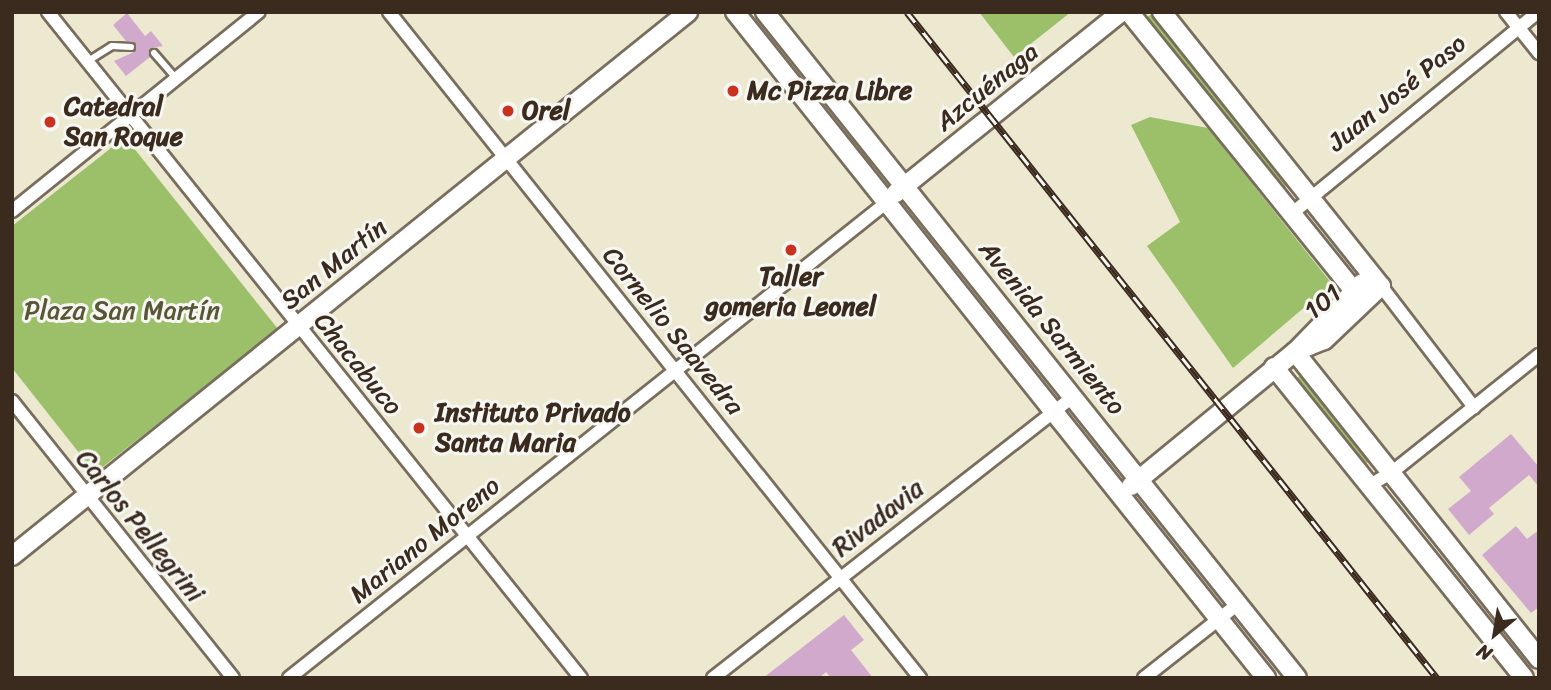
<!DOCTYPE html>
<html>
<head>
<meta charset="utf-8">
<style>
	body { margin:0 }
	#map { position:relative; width:1551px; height:690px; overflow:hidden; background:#ede9d1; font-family:Sriracha,sans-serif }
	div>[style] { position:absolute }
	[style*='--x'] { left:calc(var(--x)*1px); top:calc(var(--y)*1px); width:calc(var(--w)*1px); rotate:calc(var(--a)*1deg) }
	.green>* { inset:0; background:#9cc06a; transform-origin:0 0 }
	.building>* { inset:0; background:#d1a9cc }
	.roads { filter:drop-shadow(2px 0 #796d5d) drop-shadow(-2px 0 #796d5d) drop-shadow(0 2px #796d5d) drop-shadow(0 -2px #796d5d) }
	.lane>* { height:6px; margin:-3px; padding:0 3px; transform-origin:3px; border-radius:3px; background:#fff }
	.street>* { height:12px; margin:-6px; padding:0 6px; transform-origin:6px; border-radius:6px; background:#fff }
	.secondary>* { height:18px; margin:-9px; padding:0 9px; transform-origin:9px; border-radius:9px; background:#fff }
	.rail>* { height:7px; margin-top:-3.5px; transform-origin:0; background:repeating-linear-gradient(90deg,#f6f6f2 0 13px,#3b2a1e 0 26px); box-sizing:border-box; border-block:2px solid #3b2a1e }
	.dots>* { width:19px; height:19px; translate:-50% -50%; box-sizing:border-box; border:4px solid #f6f6f2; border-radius:50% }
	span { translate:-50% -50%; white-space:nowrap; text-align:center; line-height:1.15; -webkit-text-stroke:6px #f6f6f2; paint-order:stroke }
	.street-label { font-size:26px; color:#3b2a1e }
	.poi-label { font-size:26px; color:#3b2a1e; font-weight:700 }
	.left { translate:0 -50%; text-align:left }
	.park-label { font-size:26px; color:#585735 }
	.frame { position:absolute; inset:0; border:14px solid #3b2a1e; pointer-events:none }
	.north { position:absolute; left:1460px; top:599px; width:70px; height:70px; -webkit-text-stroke:5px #f6f6f2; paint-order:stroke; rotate:210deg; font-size:19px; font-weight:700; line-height:28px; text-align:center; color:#3b2a1e }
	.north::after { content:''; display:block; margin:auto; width:24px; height:32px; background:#3b2a1e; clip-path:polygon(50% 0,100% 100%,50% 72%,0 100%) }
</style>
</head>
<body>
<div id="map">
	<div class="green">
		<div style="clip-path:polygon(745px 12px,874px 166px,869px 170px)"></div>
		<div style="clip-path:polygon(979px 12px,1071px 12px,1014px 57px)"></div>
		<div style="left:1154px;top:12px;width:219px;height:9px;rotate:52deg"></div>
		<div style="clip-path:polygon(1150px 117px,1208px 128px,1332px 284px,1233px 368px,1147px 246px,1180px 222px,1131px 125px)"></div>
		<div style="clip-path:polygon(125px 137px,278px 329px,95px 473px,12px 368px,12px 226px)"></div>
		<div style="left:1301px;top:375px;width:110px;height:6px;rotate:52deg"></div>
	</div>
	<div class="building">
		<div style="clip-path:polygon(127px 13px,145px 36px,151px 31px,163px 46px,151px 48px,150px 57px,126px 76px,114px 61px,134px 52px,136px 45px,126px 41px,113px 25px)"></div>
		<div style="clip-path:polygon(1511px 434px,1539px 467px,1539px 487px,1529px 475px,1489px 508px,1494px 514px,1469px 535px,1448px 509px,1471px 491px,1459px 477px)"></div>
		<div style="clip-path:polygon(1516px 526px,1527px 539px,1539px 530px,1539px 607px,1531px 613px,1482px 555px)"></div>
		<div style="clip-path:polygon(844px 615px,864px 640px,851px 650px,873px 678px,831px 678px,826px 672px,819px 678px,763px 678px)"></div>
	</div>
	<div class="roads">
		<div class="lane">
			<div style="--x:154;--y:53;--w:33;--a:49"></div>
			<div style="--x:88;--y:61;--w:28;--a:-32"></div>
			<div style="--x:112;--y:46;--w:19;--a:3"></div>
		</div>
		<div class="street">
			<div style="--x:48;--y:12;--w:853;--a:51.33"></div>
			<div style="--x:389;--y:12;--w:852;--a:51.43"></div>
			<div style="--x:1506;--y:12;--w:53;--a:51.2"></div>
			<div style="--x:12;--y:211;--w:317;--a:-38.9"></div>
			<div style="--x:1290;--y:215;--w:320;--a:-39.3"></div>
			<div style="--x:1381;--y:286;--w:153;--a:52.5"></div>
			<div style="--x:12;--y:401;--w:354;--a:51.4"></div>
			<div style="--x:1370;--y:485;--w:24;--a:-30"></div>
			<div style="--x:1391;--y:473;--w:189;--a:-38.6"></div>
			<div style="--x:289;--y:678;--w:763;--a:-38.51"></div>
			<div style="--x:713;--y:678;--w:457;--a:-38"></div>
			<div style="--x:1144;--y:678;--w:120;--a:-38.2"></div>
		</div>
		<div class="secondary">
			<div style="--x:735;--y:12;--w:852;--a:51.43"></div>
			<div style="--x:765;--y:12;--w:852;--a:51.38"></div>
			<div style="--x:1129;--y:12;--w:357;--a:51.1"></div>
			<div style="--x:1162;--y:12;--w:351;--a:51.4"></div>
			<div style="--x:1381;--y:286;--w:79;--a:136.5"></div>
			<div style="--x:1324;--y:340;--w:31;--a:158"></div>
			<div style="--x:896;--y:193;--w:289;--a:-38.8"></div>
			<div style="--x:1295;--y:352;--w:392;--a:51.5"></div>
			<div style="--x:1274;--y:367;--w:399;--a:51.2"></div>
			<div style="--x:1131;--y:486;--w:212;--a:-39.3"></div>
			<div style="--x:1295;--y:352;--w:96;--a:-45.8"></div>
			<div style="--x:12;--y:556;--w:868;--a:-38.82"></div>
		</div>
	</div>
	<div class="rail">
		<div style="--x:907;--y:12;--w:851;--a:51.49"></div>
	</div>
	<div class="dots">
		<div style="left:733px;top:91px;background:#c8321e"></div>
		<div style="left:508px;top:111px;background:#c8321e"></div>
		<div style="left:50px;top:122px;background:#c8321e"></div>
		<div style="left:791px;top:250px;background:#c8321e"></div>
		<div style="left:419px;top:428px;background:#c8321e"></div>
	</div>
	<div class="street-label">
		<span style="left:987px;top:87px;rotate:-39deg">Azcuénaga</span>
		<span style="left:1397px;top:93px;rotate:-39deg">Juan José Paso</span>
		<span style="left:334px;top:264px;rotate:-39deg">San Martín</span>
		<span style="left:1323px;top:302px;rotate:-40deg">101</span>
		<span style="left:1052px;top:328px;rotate:51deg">Avenida Sarmiento</span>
		<span style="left:673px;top:331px;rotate:51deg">Cornelio Saavedra</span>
		<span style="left:358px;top:364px;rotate:51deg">Chacabuco</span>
		<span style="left:878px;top:518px;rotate:-38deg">Rivadavia</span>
		<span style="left:140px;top:526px;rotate:51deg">Carlos Pellegrini</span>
		<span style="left:425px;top:540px;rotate:-39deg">Mariano Moreno</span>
	</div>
	<div class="poi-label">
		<span class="left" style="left:747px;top:91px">Mc Pizza Libre</span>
		<span class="left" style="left:64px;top:122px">Catedral<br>San Roque</span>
		<span class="left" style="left:522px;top:111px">Orel</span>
		<span style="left:791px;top:292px">Taller<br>gomeria Leonel</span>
		<span class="left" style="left:435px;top:428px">Instituto Privado<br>Santa Maria</span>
	</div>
	<div class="park-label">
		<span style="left:122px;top:311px">Plaza San Martín</span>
	</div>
	<div class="frame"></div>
	<div class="north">N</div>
</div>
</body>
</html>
